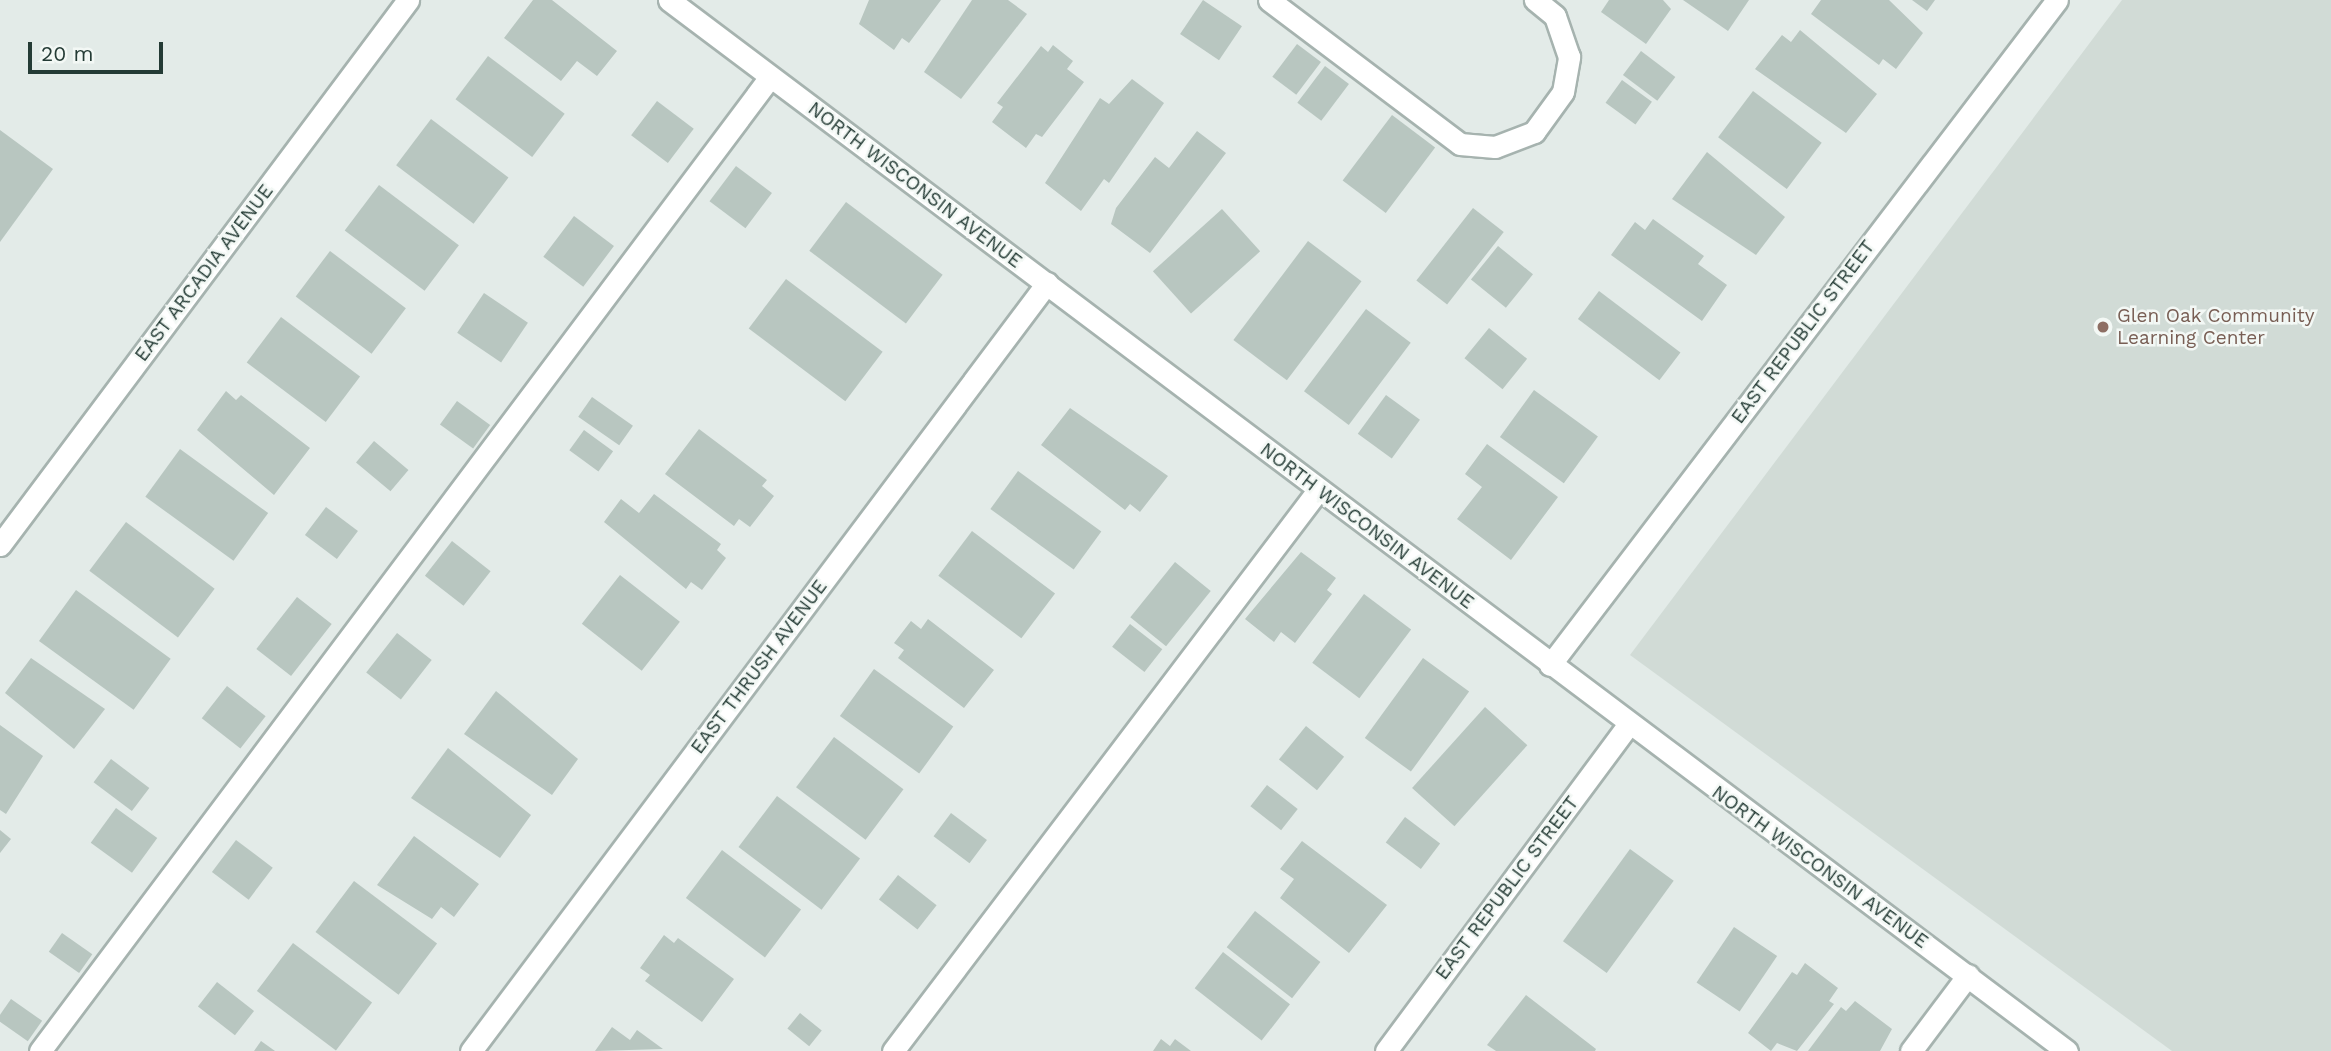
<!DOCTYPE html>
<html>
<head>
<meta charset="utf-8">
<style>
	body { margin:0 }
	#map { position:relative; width:2331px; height:1051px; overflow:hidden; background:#e3ebe8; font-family:"Work Sans",sans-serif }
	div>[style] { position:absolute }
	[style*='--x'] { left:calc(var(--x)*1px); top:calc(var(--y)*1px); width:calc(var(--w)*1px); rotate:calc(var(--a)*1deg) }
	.built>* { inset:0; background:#d1dbd6 }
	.building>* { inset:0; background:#b8c6c0; transform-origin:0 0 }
	.roads { filter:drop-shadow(2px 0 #a6b3af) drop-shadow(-2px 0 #a6b3af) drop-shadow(0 2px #a6b3af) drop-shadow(0 -2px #a6b3af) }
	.service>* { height:21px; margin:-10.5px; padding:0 10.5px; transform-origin:10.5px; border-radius:10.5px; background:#fff }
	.minor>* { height:21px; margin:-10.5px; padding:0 10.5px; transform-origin:10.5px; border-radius:10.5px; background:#fff }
	.tertiary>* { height:21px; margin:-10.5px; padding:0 10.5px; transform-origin:10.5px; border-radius:10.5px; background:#fff }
	.dots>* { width:19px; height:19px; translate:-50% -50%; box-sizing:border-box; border:4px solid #f3f8f5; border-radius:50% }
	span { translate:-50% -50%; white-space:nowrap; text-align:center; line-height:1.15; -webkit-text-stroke:5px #f3f8f5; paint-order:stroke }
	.street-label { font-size:19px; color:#243b35 }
	.education-label { font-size:19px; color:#785e54 }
	.left { translate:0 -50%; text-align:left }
	.scale { position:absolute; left:28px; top:42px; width:135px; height:32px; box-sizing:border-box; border:4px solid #243b35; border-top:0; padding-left:9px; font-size:21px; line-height:24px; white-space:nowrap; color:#243b35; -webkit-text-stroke:5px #f3f8f5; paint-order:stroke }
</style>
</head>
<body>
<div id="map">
	<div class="built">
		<div style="clip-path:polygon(2122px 0,2331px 0,2331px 1051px,2172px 1051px,1630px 655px)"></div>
	</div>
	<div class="building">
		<div style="clip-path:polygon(533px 0,552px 0,617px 51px,597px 76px,577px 61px,561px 81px,504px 38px)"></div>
		<div style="clip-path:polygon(869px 0,941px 0,909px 43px,902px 38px,894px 50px,859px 24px)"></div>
		<div style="clip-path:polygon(972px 0,1008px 0,1027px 14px,961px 99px,924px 72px)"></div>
		<div style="left:1203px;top:0;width:47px;height:41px;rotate:34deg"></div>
		<div style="clip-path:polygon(1609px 0,1663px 0,1671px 9px,1646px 44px,1601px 12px)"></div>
		<div style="clip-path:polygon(1683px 0,1749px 0,1728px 31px)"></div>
		<div style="clip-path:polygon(1821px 0,1889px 0,1923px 33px,1896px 69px,1883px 59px,1879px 65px,1811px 14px)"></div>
		<div style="clip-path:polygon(1912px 0,1935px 0,1927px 11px)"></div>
		<div style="clip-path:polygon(1800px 30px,1877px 94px,1846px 133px,1755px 69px,1782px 35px,1791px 42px)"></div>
		<div style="left:1297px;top:44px;width:30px;height:41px;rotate:37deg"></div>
		<div style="clip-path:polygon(1053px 45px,1073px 61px,1067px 69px,1084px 82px,1042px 137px,1036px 134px,1026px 148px,992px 122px,1003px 107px,997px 103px,1041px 46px,1048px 52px)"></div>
		<div style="left:1641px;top:51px;width:43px;height:30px;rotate:37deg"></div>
		<div style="left:488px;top:56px;width:96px;height:54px;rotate:37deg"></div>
		<div style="left:1325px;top:66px;width:30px;height:46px;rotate:37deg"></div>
		<div style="clip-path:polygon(1132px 79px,1164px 103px,1109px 183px,1104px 179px,1081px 211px,1045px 183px,1100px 98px,1109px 104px)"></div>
		<div style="left:1622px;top:80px;width:37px;height:28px;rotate:36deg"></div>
		<div style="left:1753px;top:91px;width:86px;height:58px;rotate:37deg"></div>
		<div style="left:657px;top:101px;width:46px;height:43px;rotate:37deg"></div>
		<div style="left:1392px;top:115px;width:54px;height:82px;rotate:37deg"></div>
		<div style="left:431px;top:119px;width:97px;height:58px;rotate:37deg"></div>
		<div style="clip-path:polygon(0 130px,53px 169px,0 242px)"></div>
		<div style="clip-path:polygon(1197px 131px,1226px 153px,1150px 253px,1111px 224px,1116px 208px,1155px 157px,1169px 168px)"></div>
		<div style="clip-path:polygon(1707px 152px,1785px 217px,1756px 255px,1672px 199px)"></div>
		<div style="left:736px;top:166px;width:45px;height:44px;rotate:37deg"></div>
		<div style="left:379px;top:185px;width:100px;height:57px;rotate:37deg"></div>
		<div style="left:846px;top:202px;width:121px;height:61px;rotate:37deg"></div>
		<div style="left:1473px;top:208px;width:39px;height:92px;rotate:38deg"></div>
		<div style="left:1222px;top:209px;width:57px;height:93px;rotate:48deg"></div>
		<div style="left:574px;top:216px;width:50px;height:51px;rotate:37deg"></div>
		<div style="clip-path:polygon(1653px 219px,1704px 256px,1698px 264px,1727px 285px,1702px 321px,1611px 255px,1635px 222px,1645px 230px)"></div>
		<div style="left:1308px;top:241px;width:67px;height:124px;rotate:37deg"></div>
		<div style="left:1498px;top:246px;width:45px;height:43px;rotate:39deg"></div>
		<div style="left:330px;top:251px;width:95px;height:57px;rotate:37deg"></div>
		<div style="left:786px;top:279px;width:121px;height:62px;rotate:37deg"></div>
		<div style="left:1599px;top:291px;width:102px;height:35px;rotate:37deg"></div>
		<div style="left:484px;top:293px;width:53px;height:48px;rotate:34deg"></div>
		<div style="left:1366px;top:309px;width:56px;height:103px;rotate:37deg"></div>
		<div style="left:281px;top:317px;width:99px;height:57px;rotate:37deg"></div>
		<div style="left:1489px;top:328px;width:49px;height:39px;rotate:39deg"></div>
		<div style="left:1534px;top:390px;width:79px;height:58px;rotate:36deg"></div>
		<div style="clip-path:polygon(226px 391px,236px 400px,241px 395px,310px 448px,274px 495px,197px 430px)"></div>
		<div style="left:1386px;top:395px;width:42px;height:48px;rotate:36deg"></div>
		<div style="left:592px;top:397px;width:50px;height:24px;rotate:35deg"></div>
		<div style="left:457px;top:401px;width:41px;height:29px;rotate:36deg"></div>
		<div style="clip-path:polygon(1070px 408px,1168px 476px,1140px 512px,1130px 504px,1125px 510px,1041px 445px)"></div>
		<div style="clip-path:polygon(699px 429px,767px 480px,762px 486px,774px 496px,750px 527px,739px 519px,734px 526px,665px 474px)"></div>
		<div style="left:584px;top:430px;width:36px;height:25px;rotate:36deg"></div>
		<div style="left:374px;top:441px;width:45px;height:28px;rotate:40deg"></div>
		<div style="clip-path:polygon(1487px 444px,1558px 497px,1511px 560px,1457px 519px,1482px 487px,1465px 474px)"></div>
		<div style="left:180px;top:449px;width:109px;height:59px;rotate:36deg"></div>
		<div style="left:1018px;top:471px;width:103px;height:47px;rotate:36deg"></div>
		<div style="clip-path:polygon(654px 494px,721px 544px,717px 550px,726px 558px,702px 590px,691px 582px,686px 589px,604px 522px,621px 499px,639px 513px)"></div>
		<div style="left:326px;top:507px;width:40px;height:35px;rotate:37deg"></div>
		<div style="left:126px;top:522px;width:111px;height:61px;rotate:37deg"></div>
		<div style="left:972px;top:531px;width:104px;height:56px;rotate:37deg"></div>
		<div style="left:452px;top:541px;width:49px;height:44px;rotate:38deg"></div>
		<div style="clip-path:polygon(1301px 552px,1336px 578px,1327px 590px,1332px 594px,1295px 643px,1281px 632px,1274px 642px,1245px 619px)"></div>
		<div style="left:1175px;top:562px;width:46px;height:71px;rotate:39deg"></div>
		<div style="left:620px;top:575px;width:76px;height:62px;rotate:38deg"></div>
		<div style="left:76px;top:590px;width:117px;height:63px;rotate:36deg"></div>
		<div style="left:1364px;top:594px;width:59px;height:86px;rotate:37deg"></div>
		<div style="left:297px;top:597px;width:44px;height:66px;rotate:38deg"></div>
		<div style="clip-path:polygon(928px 619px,994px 670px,964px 708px,898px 658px,904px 650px,894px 643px,911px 621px,921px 629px)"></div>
		<div style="left:1130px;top:624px;width:41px;height:29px;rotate:38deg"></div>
		<div style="left:397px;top:633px;width:44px;height:50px;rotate:38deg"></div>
		<div style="clip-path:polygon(31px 658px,105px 709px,74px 749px,5px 693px)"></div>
		<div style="left:1423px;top:658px;width:57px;height:99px;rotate:36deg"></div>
		<div style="left:874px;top:669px;width:98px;height:58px;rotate:36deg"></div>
		<div style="left:227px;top:686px;width:49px;height:41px;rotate:38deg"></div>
		<div style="clip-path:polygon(496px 691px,578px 759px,552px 795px,464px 734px)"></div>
		<div style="left:1485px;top:707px;width:57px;height:109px;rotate:42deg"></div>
		<div style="clip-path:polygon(0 725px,43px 756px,6px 814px,0 810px)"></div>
		<div style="left:1306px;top:726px;width:49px;height:43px;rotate:39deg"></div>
		<div style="left:834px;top:737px;width:87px;height:63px;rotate:37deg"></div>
		<div style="clip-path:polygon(448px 748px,531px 815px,500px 858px,411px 798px)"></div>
		<div style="left:111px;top:759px;width:48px;height:29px;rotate:37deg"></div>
		<div style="left:1267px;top:785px;width:39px;height:27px;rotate:38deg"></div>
		<div style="left:777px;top:796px;width:104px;height:64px;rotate:37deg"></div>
		<div style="left:116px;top:808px;width:51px;height:43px;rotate:36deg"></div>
		<div style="left:951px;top:813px;width:45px;height:29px;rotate:37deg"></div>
		<div style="left:1405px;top:817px;width:44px;height:32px;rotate:37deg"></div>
		<div style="clip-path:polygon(0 830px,11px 839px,0 853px)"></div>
		<div style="clip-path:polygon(414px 836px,479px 884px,454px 917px,441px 907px,432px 919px,377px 885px)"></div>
		<div style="left:236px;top:840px;width:46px;height:40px;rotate:37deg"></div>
		<div style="clip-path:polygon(1302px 841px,1387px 905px,1349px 953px,1280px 898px,1294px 879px,1280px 869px)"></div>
		<div style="left:1630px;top:849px;width:54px;height:114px;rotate:36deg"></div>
		<div style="left:722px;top:850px;width:99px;height:60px;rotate:37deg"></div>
		<div style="left:898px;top:875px;width:49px;height:31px;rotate:38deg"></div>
		<div style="left:354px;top:881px;width:104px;height:64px;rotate:37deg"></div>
		<div style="left:1255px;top:911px;width:83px;height:46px;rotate:38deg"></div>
		<div style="left:1734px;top:927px;width:52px;height:67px;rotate:34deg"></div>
		<div style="left:62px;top:933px;width:37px;height:23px;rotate:35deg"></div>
		<div style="clip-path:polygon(664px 935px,674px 943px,678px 938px,734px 979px,702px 1022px,645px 981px,650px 975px,640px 968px)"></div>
		<div style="left:293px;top:943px;width:99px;height:60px;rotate:37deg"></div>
		<div style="left:1223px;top:952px;width:85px;height:46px;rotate:38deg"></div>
		<div style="clip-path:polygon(1805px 963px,1838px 988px,1829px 1001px,1834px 1004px,1797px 1051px,1777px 1043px,1771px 1051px,1748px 1033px,1792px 972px,1797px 975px)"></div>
		<div style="left:217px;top:982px;width:47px;height:31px;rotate:38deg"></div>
		<div style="clip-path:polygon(1526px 995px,1596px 1049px,1595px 1051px,1496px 1051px,1487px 1045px)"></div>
		<div style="left:11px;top:999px;width:38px;height:25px;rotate:35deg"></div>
		<div style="clip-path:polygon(1855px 1001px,1892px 1029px,1880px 1051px,1808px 1051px,1841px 1007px,1846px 1011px)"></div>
		<div style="left:800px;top:1013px;width:28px;height:20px;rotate:39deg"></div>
		<div style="clip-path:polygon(612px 1027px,630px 1040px,637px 1030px,663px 1049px,595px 1051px)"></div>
		<div style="clip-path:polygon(1161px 1039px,1170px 1046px,1175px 1039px,1191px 1051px,1153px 1051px)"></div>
		<div style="clip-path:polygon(261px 1041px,275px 1051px,254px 1051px)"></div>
	</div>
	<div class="roads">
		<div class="service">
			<div style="--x:1269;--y:0;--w:239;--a:37"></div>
			<div style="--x:1460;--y:144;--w:35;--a:5"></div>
			<div style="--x:1495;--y:147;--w:42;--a:-21"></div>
			<div style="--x:1534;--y:132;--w:49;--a:-54.1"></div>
			<div style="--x:1563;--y:92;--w:36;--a:-80"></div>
			<div style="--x:1569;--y:57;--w:43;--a:-108.9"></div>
			<div style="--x:1555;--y:16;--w:26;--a:-141"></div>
			<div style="--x:40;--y:1051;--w:1217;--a:-53.15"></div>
			<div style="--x:893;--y:1051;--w:705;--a:-52.84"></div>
			<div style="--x:1911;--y:1051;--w:95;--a:-53.1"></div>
		</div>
		<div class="minor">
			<div style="--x:0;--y:545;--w:681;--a:-53.18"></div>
			<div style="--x:471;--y:1051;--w:960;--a:-53.13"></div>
			<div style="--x:1386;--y:1051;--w:406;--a:-53.4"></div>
		</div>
		<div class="tertiary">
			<div style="--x:669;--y:0;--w:1749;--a:36.94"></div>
			<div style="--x:1550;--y:665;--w:836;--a:-52.68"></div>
		</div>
	</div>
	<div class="dots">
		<div style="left:2103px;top:327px;background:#8d6e63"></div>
	</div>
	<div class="street-label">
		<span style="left:915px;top:185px;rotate:37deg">NORTH WISCONSIN AVENUE</span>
		<span style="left:204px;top:273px;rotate:-53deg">EAST ARCADIA AVENUE</span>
		<span style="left:1803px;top:332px;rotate:-53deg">EAST REPUBLIC STREET</span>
		<span style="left:1367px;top:526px;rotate:37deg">NORTH WISCONSIN AVENUE</span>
		<span style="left:759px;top:667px;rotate:-53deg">EAST THRUSH AVENUE</span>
		<span style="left:1820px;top:867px;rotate:36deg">NORTH WISCONSIN AVENUE</span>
		<span style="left:1507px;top:888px;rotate:-53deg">EAST REPUBLIC STREET</span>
	</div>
	<div class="education-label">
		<span class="left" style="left:2117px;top:327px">Glen Oak Community<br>Learning Center</span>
	</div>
	<div class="scale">20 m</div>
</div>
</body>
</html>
